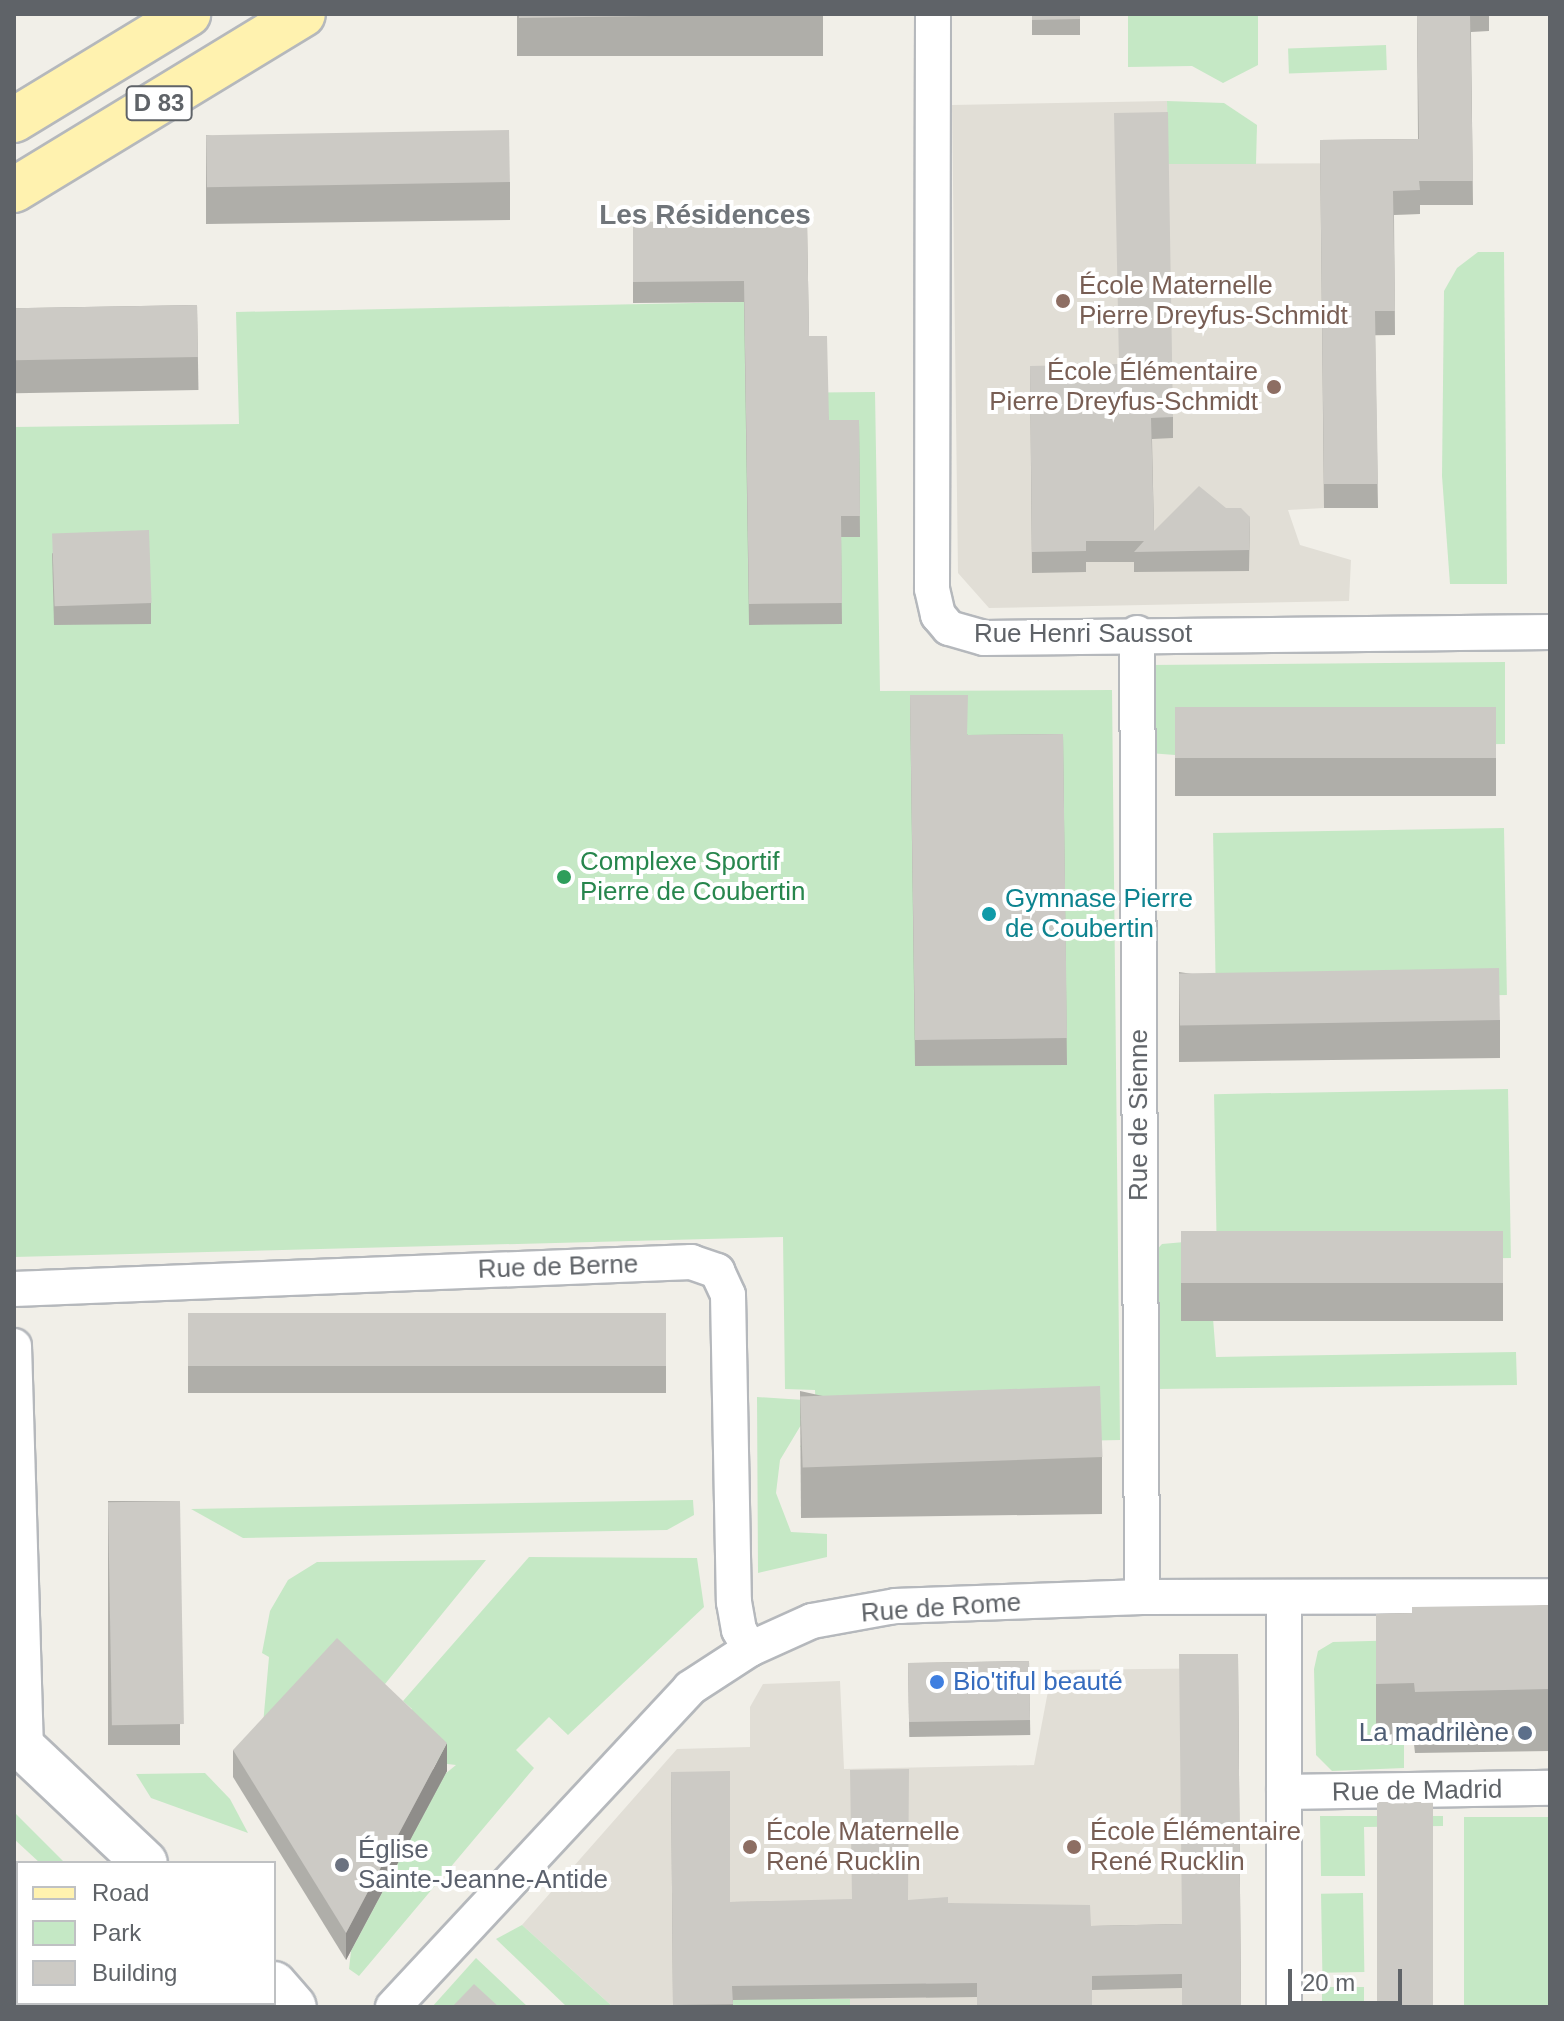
<!DOCTYPE html>
<html>
<head>
<meta charset="utf-8">
<style>
	body { margin:0 }
	#map { position:relative; width:1564px; height:2021px; overflow:hidden; background:#f1efe8; font-family:Helvetica,sans-serif }
	div>[style] { position:absolute }
	[style*='--x'] { left:calc(var(--x)*1px); top:calc(var(--y)*1px); width:calc(var(--w)*1px); rotate:calc(var(--a)*1deg) }
	.education>* { inset:0; background:#e1ded6 }
	.green>* { inset:0; background:#c5e8c5; transform-origin:0 0 }
	.roads { filter:drop-shadow(2px 0 #b5b8bc) drop-shadow(-2px 0 #b5b8bc) drop-shadow(0 2px #b5b8bc) drop-shadow(0 -2px #b5b8bc) }
	.street>* { height:34px; margin:-17px; padding:0 17px; transform-origin:17px; border-radius:17px; background:#fff }
	.secondary>* { height:44px; margin:-22px; padding:0 22px; transform-origin:22px; border-radius:22px; background:#fff }
	.primary>* { height:44px; margin:-22px; padding:0 22px; transform-origin:22px; border-radius:22px; background:#fff2af }
	.wall>* { inset:0; background:#afaea9; transform-origin:0 0 }
	.shaded-wall>* { inset:0; background:#8f8d8a }
	.building>* { inset:0; background:#cccac5; transform-origin:0 0 }
	.dots>* { width:22px; height:22px; translate:-50% -50%; box-sizing:border-box; border:4px solid #fff; border-radius:50% }
	span { translate:-50% -50%; white-space:nowrap; text-align:center; line-height:1.15; -webkit-text-stroke:8px #fff; paint-order:stroke }
	.shield-label span { padding:2px 6px; background:#fff; border:2px solid; border-radius:6px; -webkit-text-stroke-width:0 }
	.shield-label { font-size:24px; color:#5f6368; font-weight:700 }
	.education-label { font-size:26px; color:#785e54 }
	.left { translate:0 -50%; text-align:left }
	.right { translate:-100% -50%; text-align:right }
	.street-label { font-size:26px; color:#5f6368 }
	.leisure-label { font-size:26px; color:#27864d }
	.culture-label { font-size:26px; color:#0d838f }
	.shop-label { font-size:26px; color:#366cbe }
	.service-label { font-size:26px; color:#4e5e75 }
	.worship-label { font-size:26px; color:#5b616d }
	.neighbourhood-label { font-size:28px; color:#70757a; font-weight:700 }
	.frame { position:absolute; inset:0; border:16px solid #5f6368; pointer-events:none }
	.legend { position:absolute; left:16px; top:1861px; width:260px; height:144px; box-sizing:border-box; background:#fff; border:2px solid #bfc1c3; margin:0; padding:10px 14px; list-style:none; font-size:24px; color:#5f6368 }
	.legend li { display:flex; align-items:center; gap:16px; height:40px }
	.legend b { width:40px; border:2px solid #bfc1c3 }
	.scale { position:absolute; left:1288px; top:1969px; width:114px; height:36px; box-sizing:border-box; border:4px solid #5f6368; border-top:0; padding-left:10px; font-size:24px; line-height:28px; white-space:nowrap; color:#5f6368; -webkit-text-stroke:6px #fff; paint-order:stroke }
</style>
</head>
<body>
<div id="map">
	<div class="education">
		<div style="clip-path:polygon(1167px 101px,1169px 164px,1419px 163px,1420px 214px,1375px 215px,1394px 243px,1395px 335px,1375px 336px,1324px 508px,1288px 510px,1300px 545px,1351px 560px,1349px 601px,989px 608px,958px 573px,952px 105px)"></div>
		<div style="clip-path:polygon(1238px 1668px,1241px 2007px,613px 2007px,522px 1925px,677px 1749px,750px 1747px,750px 1707px,763px 1684px,840px 1681px,844px 1769px,1034px 1765px,1052px 1670px)"></div>
	</div>
	<div class="green">
		<div style="clip-path:polygon(1128px 14px,1258px 14px,1258px 65px,1223px 83px,1192px 66px,1128px 67px)"></div>
		<div style="left:1386px;top:45px;width:25px;height:98px;rotate:88deg"></div>
		<div style="clip-path:polygon(1167px 101px,1224px 103px,1257px 125px,1256px 164px,1168px 164px)"></div>
		<div style="clip-path:polygon(1478px 252px,1504px 252px,1507px 584px,1450px 584px,1442px 476px,1444px 291px,1457px 268px)"></div>
		<div style="clip-path:polygon(745px 302px,746px 393px,875px 392px,880px 691px,1112px 690px,1120px 1440px,800px 1447px,816px 1415px,815px 1390px,785px 1389px,783px 1237px,14px 1257px,14px 427px,239px 424px,236px 312px)"></div>
		<div style="clip-path:polygon(1505px 662px,1505px 744px,1176px 748px,1175px 755px,1149px 753px,1148px 665px)"></div>
		<div style="left:1504px;top:828px;width:167px;height:291px;rotate:89deg"></div>
		<div style="left:1508px;top:1089px;width:169px;height:294px;rotate:89deg"></div>
		<div style="clip-path:polygon(1207px 1240px,1216px 1357px,1516px 1352px,1517px 1385px,1155px 1389px,1153px 1254px,1162px 1244px)"></div>
		<div style="clip-path:polygon(757px 1397px,804px 1400px,804px 1420px,780px 1460px,776px 1493px,791px 1532px,827px 1534px,827px 1557px,758px 1573px)"></div>
		<div style="clip-path:polygon(693px 1500px,694px 1515px,667px 1530px,243px 1538px,191px 1509px)"></div>
		<div style="clip-path:polygon(529px 1557px,697px 1558px,704px 1607px,568px 1735px,549px 1717px,516px 1750px,534px 1768px,359px 1976px,349px 1969px,351px 1951px,445px 1774px,456px 1765px,439px 1763px,397px 1724px,412px 1709px,403px 1701px)"></div>
		<div style="clip-path:polygon(486px 1560px,385px 1684px,261px 1747px,269px 1657px,262px 1653px,270px 1611px,288px 1580px,317px 1562px)"></div>
		<div style="clip-path:polygon(1550px 1636px,1404px 1744px,1404px 1768px,1332px 1771px,1316px 1755px,1314px 1669px,1318px 1651px,1333px 1642px)"></div>
		<div style="clip-path:polygon(205px 1773px,230px 1799px,248px 1833px,151px 1798px,136px 1774px)"></div>
		<div style="clip-path:polygon(14px 1812px,65px 1863px,40px 1863px,14px 1839px)"></div>
		<div style="clip-path:polygon(1320px 1816px,1443px 1816px,1443px 1826px,1364px 1827px,1365px 1876px,1321px 1876px)"></div>
		<div style="left:1464px;top:1817px;width:86px;height:190px"></div>
		<div style="left:1363px;top:1893px;width:79px;height:42px;rotate:89deg"></div>
		<div style="clip-path:polygon(522px 1925px,613px 2007px,567px 2007px,496px 1939px)"></div>
		<div style="clip-path:polygon(476px 1958px,528px 2007px,432px 2007px)"></div>
		<div style="left:1322px;top:1987px;width:42px;height:20px"></div>
		<div style="left:850px;top:1999px;width:8px;height:118px;rotate:90deg"></div>
	</div>
	<div class="roads">
		<div class="street">
			<div style="--x:933;--y:14;--w:575;--a:90.1"></div>
			<div style="--x:932;--y:589;--w:27;--a:77"></div>
			<div style="--x:938;--y:615;--w:17;--a:50"></div>
			<div style="--x:949;--y:628;--w:36;--a:16"></div>
			<div style="--x:984;--y:638;--w:566;--a:-0.61"></div>
			<div style="--x:1137;--y:633;--w:964;--a:89.7"></div>
			<div style="--x:14;--y:1289;--w:678;--a:-2.28"></div>
			<div style="--x:691;--y:1262;--w:28;--a:19"></div>
			<div style="--x:717;--y:1271;--w:26;--a:65"></div>
			<div style="--x:728;--y:1295;--w:307;--a:88.9"></div>
			<div style="--x:734;--y:1602;--w:28;--a:80"></div>
			<div style="--x:739;--y:1630;--w:22;--a:60"></div>
			<div style="--x:14;--y:1346;--w:405;--a:88.3"></div>
			<div style="--x:1284;--y:1597;--w:410;--a:90"></div>
			<div style="--x:1284;--y:1792;--w:266;--a:-0.9"></div>
			<div style="--x:393;--y:2007;--w:436;--a:-47"></div>
			<div style="--x:690;--y:1688;--w:72;--a:-33"></div>
			<div style="--x:750;--y:1649;--w:68;--a:-24.3"></div>
			<div style="--x:812;--y:1621;--w:84;--a:-10.2"></div>
			<div style="--x:895;--y:1606;--w:247;--a:-2.1"></div>
			<div style="--x:1142;--y:1597;--w:408;--a:-0.1"></div>
		</div>
		<div class="secondary">
			<div style="--x:14;--y:1739;--w:180;--a:43.4"></div>
			<div style="--x:274;--y:1984;--w:30;--a:49"></div>
		</div>
		<div class="primary">
			<div style="--x:14;--y:120;--w:204;--a:-31.3"></div>
			<div style="--x:14;--y:190;--w:338;--a:-31.3"></div>
		</div>
	</div>
	<div class="wall">
		<div style="left:517px;top:14px;width:306px;height:42px"></div>
		<div style="left:1032px;top:14px;width:48px;height:21px"></div>
		<div style="clip-path:polygon(1417px 14px,1489px 14px,1489px 31px,1471px 32px,1473px 205px,1420px 205px,1420px 214px,1394px 215px,1395px 335px,1375px 335px,1378px 508px,1324px 508px,1320px 140px,1418px 139px)"></div>
		<div style="clip-path:polygon(206px 135px,510px 182px,510px 220px,206px 224px)"></div>
		<div style="clip-path:polygon(807px 221px,809px 336px,829px 420px,859px 420px,860px 537px,841px 537px,842px 624px,749px 625px,744px 302px,633px 303px,633px 222px)"></div>
		<div style="left:197px;top:305px;width:85px;height:183px;rotate:89deg"></div>
		<div style="clip-path:polygon(1030px 366px,1173px 417px,1173px 438px,1152px 439px,1154px 531px,1226px 508px,1250px 517px,1249px 571px,1134px 572px,1134px 562px,1086px 562px,1086px 572px,1032px 573px)"></div>
		<div style="clip-path:polygon(52px 553px,151px 603px,151px 624px,54px 625px)"></div>
		<div style="clip-path:polygon(910px 695px,968px 735px,1063px 734px,1067px 1065px,915px 1066px)"></div>
		<div style="left:1496px;top:707px;width:89px;height:321px;rotate:90deg"></div>
		<div style="clip-path:polygon(1179px 972px,1500px 1020px,1500px 1058px,1179px 1062px)"></div>
		<div style="left:1503px;top:1231px;width:90px;height:322px;rotate:90deg"></div>
		<div style="left:666px;top:1313px;width:80px;height:478px;rotate:90deg"></div>
		<div style="clip-path:polygon(800px 1391px,1102px 1457px,1102px 1514px,801px 1518px)"></div>
		<div style="left:180px;top:1501px;width:244px;height:72px;rotate:90deg"></div>
		<div style="clip-path:polygon(1550px 1605px,1550px 1751px,1415px 1753px,1414px 1744px,1376px 1745px,1376px 1614px,1412px 1613px)"></div>
		<div style="clip-path:polygon(1238px 1654px,1241px 2007px,1182px 2007px,1182px 1988px,1092px 1990px,977px 1997px,733px 2000px,733px 2007px,673px 2007px,671px 1772px,730px 1902px,908px 1900px,948px 1903px,1091px 1926px,1182px 1924px)"></div>
		<div style="left:1029px;top:1661px;width:74px;height:121px;rotate:89deg"></div>
		<div style="clip-path:polygon(233px 1750px,447px 1771px,346px 1960px,233px 1777px)"></div>
	</div>
	<div class="shaded-wall">
		<div style="clip-path:polygon(447px 1743px,447px 1771px,346px 1960px,346px 1933px)"></div>
	</div>
	<div class="building">
		<div style="clip-path:polygon(519px 14px,788px 14px,519px 18px)"></div>
		<div style="clip-path:polygon(1032px 14px,1080px 14px,1080px 19px,1032px 20px)"></div>
		<div style="clip-path:polygon(1417px 14px,1470px 14px,1473px 181px,1419px 181px,1420px 190px,1393px 191px,1395px 311px,1375px 311px,1378px 484px,1324px 484px,1320px 140px,1419px 139px)"></div>
		<div style="clip-path:polygon(1168px 112px,1173px 417px,1151px 418px,1154px 531px,1199px 486px,1226px 508px,1241px 508px,1250px 517px,1249px 550px,1134px 552px,1144px 541px,1086px 541px,1086px 551px,1032px 552px,1030px 366px,1119px 364px,1114px 113px)"></div>
		<div style="left:509px;top:130px;width:52px;height:303px;rotate:89deg"></div>
		<div style="clip-path:polygon(807px 221px,809px 336px,827px 336px,829px 420px,859px 420px,860px 516px,841px 516px,842px 603px,749px 604px,744px 281px,633px 282px,633px 222px)"></div>
		<div style="left:197px;top:305px;width:52px;height:183px;rotate:89deg"></div>
		<div style="left:149px;top:530px;width:73px;height:97px;rotate:88deg"></div>
		<div style="clip-path:polygon(910px 695px,968px 695px,967px 735px,1063px 734px,1067px 1038px,915px 1040px)"></div>
		<div style="left:1496px;top:707px;width:51px;height:321px;rotate:90deg"></div>
		<div style="left:1499px;top:968px;width:52px;height:320px;rotate:89deg"></div>
		<div style="left:1503px;top:1231px;width:52px;height:322px;rotate:90deg"></div>
		<div style="left:666px;top:1313px;width:53px;height:478px;rotate:90deg"></div>
		<div style="left:1100px;top:1386px;width:71px;height:300px;rotate:88deg"></div>
		<div style="left:180px;top:1501px;width:223px;height:72px;rotate:89deg"></div>
		<div style="clip-path:polygon(1550px 1605px,1550px 1689px,1415px 1692px,1414px 1683px,1376px 1684px,1376px 1614px,1412px 1613px,1412px 1607px)"></div>
		<div style="clip-path:polygon(337px 1638px,447px 1743px,346px 1933px,233px 1750px)"></div>
		<div style="clip-path:polygon(1179px 1654px,1238px 1654px,1241px 2006px,1182px 2007px,1182px 1974px,1092px 1976px,1092px 2007px,977px 2007px,977px 1983px,732px 1986px,733px 2004px,673px 2005px,671px 1772px,730px 1771px,730px 1902px,852px 1899px,850px 1770px,909px 1769px,908px 1900px,948px 1897px,948px 1903px,1090px 1905px,1091px 1926px,1182px 1924px)"></div>
		<div style="left:1029px;top:1661px;width:59px;height:121px;rotate:89deg"></div>
		<div style="left:1377px;top:1802px;width:56px;height:205px"></div>
		<div style="clip-path:polygon(474px 1984px,499px 2007px,452px 2007px)"></div>
	</div>
	<div class="dots">
		<div style="left:1063px;top:301px;background:#8d6e63"></div>
		<div style="left:1274px;top:387px;background:#8d6e63"></div>
		<div style="left:564px;top:877px;background:#2e9e5b"></div>
		<div style="left:989px;top:914px;background:#0f9aa8"></div>
		<div style="left:937px;top:1682px;background:#3f7fe0"></div>
		<div style="left:1525px;top:1733px;background:#5c6f8a"></div>
		<div style="left:750px;top:1847px;background:#8d6e63"></div>
		<div style="left:1074px;top:1847px;background:#8d6e63"></div>
		<div style="left:342px;top:1865px;background:#6b7280"></div>
	</div>
	<div class="shield-label">
		<span style="left:159px;top:103px">D 83</span>
	</div>
	<div class="education-label">
		<span class="left" style="left:1079px;top:301px">École Maternelle<br>Pierre Dreyfus-Schmidt</span>
		<span class="right" style="left:1258px;top:387px">École Élémentaire<br>Pierre Dreyfus-Schmidt</span>
		<span class="left" style="left:766px;top:1847px">École Maternelle<br>René Rucklin</span>
		<span class="left" style="left:1090px;top:1847px">École Élémentaire<br>René Rucklin</span>
	</div>
	<div class="street-label">
		<span style="left:1083px;top:634px">Rue Henri Saussot</span>
		<span style="left:1139px;top:1115px;rotate:-90deg">Rue de Sienne</span>
		<span style="left:558px;top:1267px;rotate:-2deg">Rue de Berne</span>
		<span style="left:941px;top:1608px;rotate:-4deg">Rue de Rome</span>
		<span style="left:1417px;top:1791px;rotate:-1deg">Rue de Madrid</span>
	</div>
	<div class="leisure-label">
		<span class="left" style="left:580px;top:877px">Complexe Sportif<br>Pierre de Coubertin</span>
	</div>
	<div class="culture-label">
		<span class="left" style="left:1005px;top:914px">Gymnase Pierre<br>de Coubertin</span>
	</div>
	<div class="shop-label">
		<span class="left" style="left:953px;top:1682px">Bio'tiful beauté</span>
	</div>
	<div class="service-label">
		<span class="right" style="left:1509px;top:1733px">La madrilène</span>
	</div>
	<div class="worship-label">
		<span class="left" style="left:358px;top:1865px">Église<br>Sainte-Jeanne-Antide</span>
	</div>
	<div class="neighbourhood-label">
		<span style="left:705px;top:215px">Les Résidences</span>
	</div>
	<div class="frame"></div>
	<ul class="legend">
	<li><b style="height:10px;background:#fff2af"></b>Road</li>
	<li><b style="height:22px;background:#c5e8c5"></b>Park</li>
	<li><b style="height:22px;background:#cccac5"></b>Building</li>
	</ul>
	<div class="scale">20 m</div>
</div>
</body>
</html>
